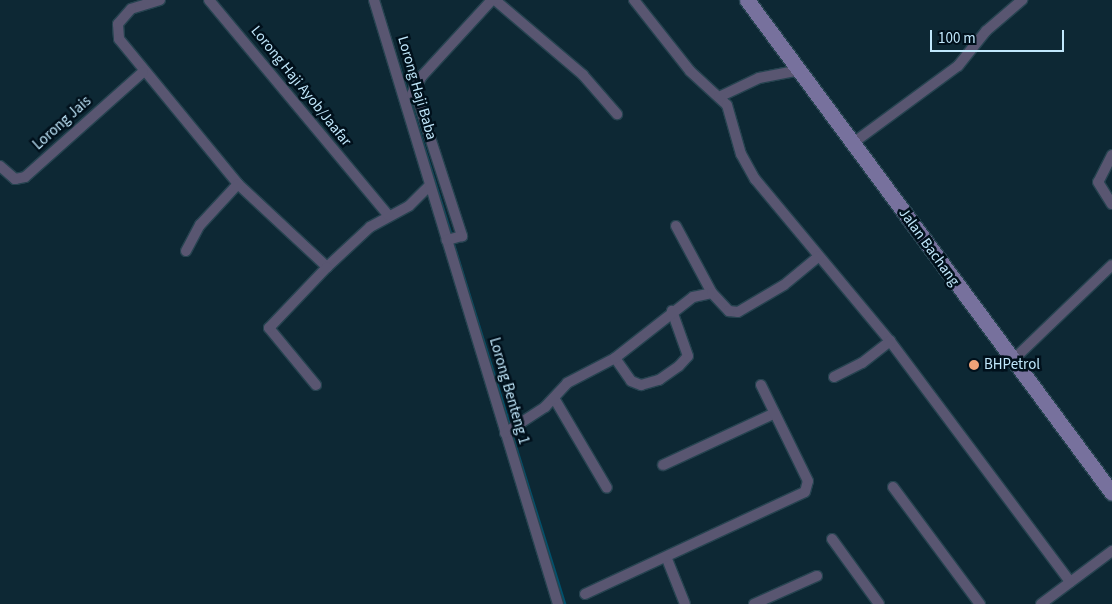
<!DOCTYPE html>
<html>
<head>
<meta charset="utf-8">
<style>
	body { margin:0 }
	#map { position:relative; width:1112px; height:604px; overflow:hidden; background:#0d2834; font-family:"Source Sans 3",sans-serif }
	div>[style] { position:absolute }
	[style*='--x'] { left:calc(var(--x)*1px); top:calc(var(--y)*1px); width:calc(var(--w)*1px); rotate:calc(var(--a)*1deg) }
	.stream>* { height:2.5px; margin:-1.25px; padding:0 1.25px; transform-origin:1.25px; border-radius:1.25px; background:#00526e }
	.roads { filter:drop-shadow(1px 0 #264350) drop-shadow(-1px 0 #264350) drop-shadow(0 1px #264350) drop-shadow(0 -1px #264350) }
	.street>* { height:10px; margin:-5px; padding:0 5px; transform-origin:5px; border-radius:5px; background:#595671 }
	.secondary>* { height:15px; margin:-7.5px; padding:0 7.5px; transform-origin:7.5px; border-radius:7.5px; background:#77719d }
	.dots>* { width:14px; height:14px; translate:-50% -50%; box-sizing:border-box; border:2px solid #00101b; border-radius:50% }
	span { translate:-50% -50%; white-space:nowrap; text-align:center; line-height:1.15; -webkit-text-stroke:5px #00101b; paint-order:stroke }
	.street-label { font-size:15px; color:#c1e8fc }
	.poi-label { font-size:15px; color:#c1e8fc }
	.left { translate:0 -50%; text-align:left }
	.scale { position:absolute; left:930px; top:30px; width:134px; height:22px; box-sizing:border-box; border:2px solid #c1e8fc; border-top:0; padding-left:6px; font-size:15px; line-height:18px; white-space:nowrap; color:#c1e8fc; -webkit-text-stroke:4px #00101b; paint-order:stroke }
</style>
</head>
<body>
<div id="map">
	<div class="stream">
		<div style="--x:399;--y:65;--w:180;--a:72.9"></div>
		<div style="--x:453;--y:242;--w:193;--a:72.8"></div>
		<div style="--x:511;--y:431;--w:181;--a:72.7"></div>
	</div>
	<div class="roads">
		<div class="street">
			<div style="--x:160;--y:0;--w:30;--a:163"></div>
			<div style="--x:131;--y:9;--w:20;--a:131"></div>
			<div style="--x:118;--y:24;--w:15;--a:86"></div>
			<div style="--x:119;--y:39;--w:188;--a:50.6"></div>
			<div style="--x:238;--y:184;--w:122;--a:43"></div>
			<div style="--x:327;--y:267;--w:59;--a:-42.9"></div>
			<div style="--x:370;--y:227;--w:44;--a:-28.3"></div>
			<div style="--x:409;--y:206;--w:28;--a:-45"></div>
			<div style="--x:209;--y:0;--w:280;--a:50.2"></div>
			<div style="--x:374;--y:0;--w:631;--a:73.06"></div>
			<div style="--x:495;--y:0;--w:116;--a:40.4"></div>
			<div style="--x:583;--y:75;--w:52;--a:48.9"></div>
			<div style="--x:634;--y:0;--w:90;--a:51.7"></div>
			<div style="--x:690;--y:71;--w:50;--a:42.6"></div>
			<div style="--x:727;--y:105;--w:51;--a:74.1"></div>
			<div style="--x:741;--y:154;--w:29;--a:61"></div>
			<div style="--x:755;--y:179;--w:211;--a:50.2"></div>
			<div style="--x:890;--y:341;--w:301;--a:53.2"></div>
			<div style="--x:414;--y:88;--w:156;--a:72"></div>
			<div style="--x:462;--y:236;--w:16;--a:165"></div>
			<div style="--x:412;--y:94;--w:21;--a:-61"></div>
			<div style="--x:422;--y:76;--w:103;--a:-47.4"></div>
			<div style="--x:719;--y:97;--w:44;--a:-25.4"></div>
			<div style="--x:759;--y:78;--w:42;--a:-11"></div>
			<div style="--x:853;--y:143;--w:130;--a:-36.3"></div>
			<div style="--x:958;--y:66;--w:45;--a:-51.3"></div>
			<div style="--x:986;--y:31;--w:48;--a:-40.7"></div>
			<div style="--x:1112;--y:155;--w:30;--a:117"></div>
			<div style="--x:1098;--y:182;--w:26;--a:58"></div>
			<div style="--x:0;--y:166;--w:20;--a:41"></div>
			<div style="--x:15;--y:179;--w:10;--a:-11"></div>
			<div style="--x:25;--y:177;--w:158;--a:-41.7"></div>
			<div style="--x:676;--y:226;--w:76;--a:61.8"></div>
			<div style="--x:186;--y:251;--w:30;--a:-62"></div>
			<div style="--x:200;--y:225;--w:56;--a:-47.2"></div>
			<div style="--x:615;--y:358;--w:28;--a:55"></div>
			<div style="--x:631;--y:381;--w:11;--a:22"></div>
			<div style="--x:641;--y:385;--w:19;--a:-16"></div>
			<div style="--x:659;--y:380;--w:24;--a:-35"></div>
			<div style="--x:679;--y:366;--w:13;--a:-48"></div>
			<div style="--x:688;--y:356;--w:48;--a:-109.6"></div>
			<div style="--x:1013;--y:360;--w:137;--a:-43.8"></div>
			<div style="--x:834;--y:377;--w:31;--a:-27"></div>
			<div style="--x:862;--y:363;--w:36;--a:-38"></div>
			<div style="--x:316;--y:385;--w:74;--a:-129.5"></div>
			<div style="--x:269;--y:328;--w:84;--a:-46.4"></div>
			<div style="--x:554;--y:398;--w:104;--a:59.5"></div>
			<div style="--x:505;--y:433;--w:48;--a:-33"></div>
			<div style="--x:545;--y:407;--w:33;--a:-47"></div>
			<div style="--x:567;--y:383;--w:54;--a:-27.5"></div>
			<div style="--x:615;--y:358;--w:99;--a:-38"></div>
			<div style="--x:693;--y:297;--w:19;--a:-12"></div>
			<div style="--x:712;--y:293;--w:25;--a:47"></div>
			<div style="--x:729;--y:311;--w:9;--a:6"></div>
			<div style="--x:738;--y:312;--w:53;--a:-30.4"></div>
			<div style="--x:784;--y:285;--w:45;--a:-39.6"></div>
			<div style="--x:663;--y:465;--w:123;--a:-24.9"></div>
			<div style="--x:893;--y:487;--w:146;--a:53.4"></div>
			<div style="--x:832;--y:539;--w:80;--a:54.1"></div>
			<div style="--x:667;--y:559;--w:48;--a:68.2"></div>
			<div style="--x:585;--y:594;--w:242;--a:-24.9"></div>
			<div style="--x:805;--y:492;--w:11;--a:-75"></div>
			<div style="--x:808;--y:481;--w:107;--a:-116.1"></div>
			<div style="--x:754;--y:604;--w:69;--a:-24"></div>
			<div style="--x:1041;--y:604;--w:89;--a:-36.7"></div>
		</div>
		<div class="secondary">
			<div style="--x:747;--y:0;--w:613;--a:53.49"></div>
		</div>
	</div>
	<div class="dots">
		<div style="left:974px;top:365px;background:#efa378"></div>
	</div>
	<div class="street-label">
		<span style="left:301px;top:86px;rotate:51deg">Lorong Haji Ayob/Jaafar</span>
		<span style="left:417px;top:88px;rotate:74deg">Lorong Haji Baba</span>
		<span style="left:62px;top:123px;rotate:-42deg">Lorong Jais</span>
		<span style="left:929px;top:247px;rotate:54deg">Jalan Bachang</span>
		<span style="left:509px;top:391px;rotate:74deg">Lorong Benteng 1</span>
	</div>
	<div class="poi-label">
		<span class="left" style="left:984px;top:365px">BHPetrol</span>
	</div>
	<div class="scale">100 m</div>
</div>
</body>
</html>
